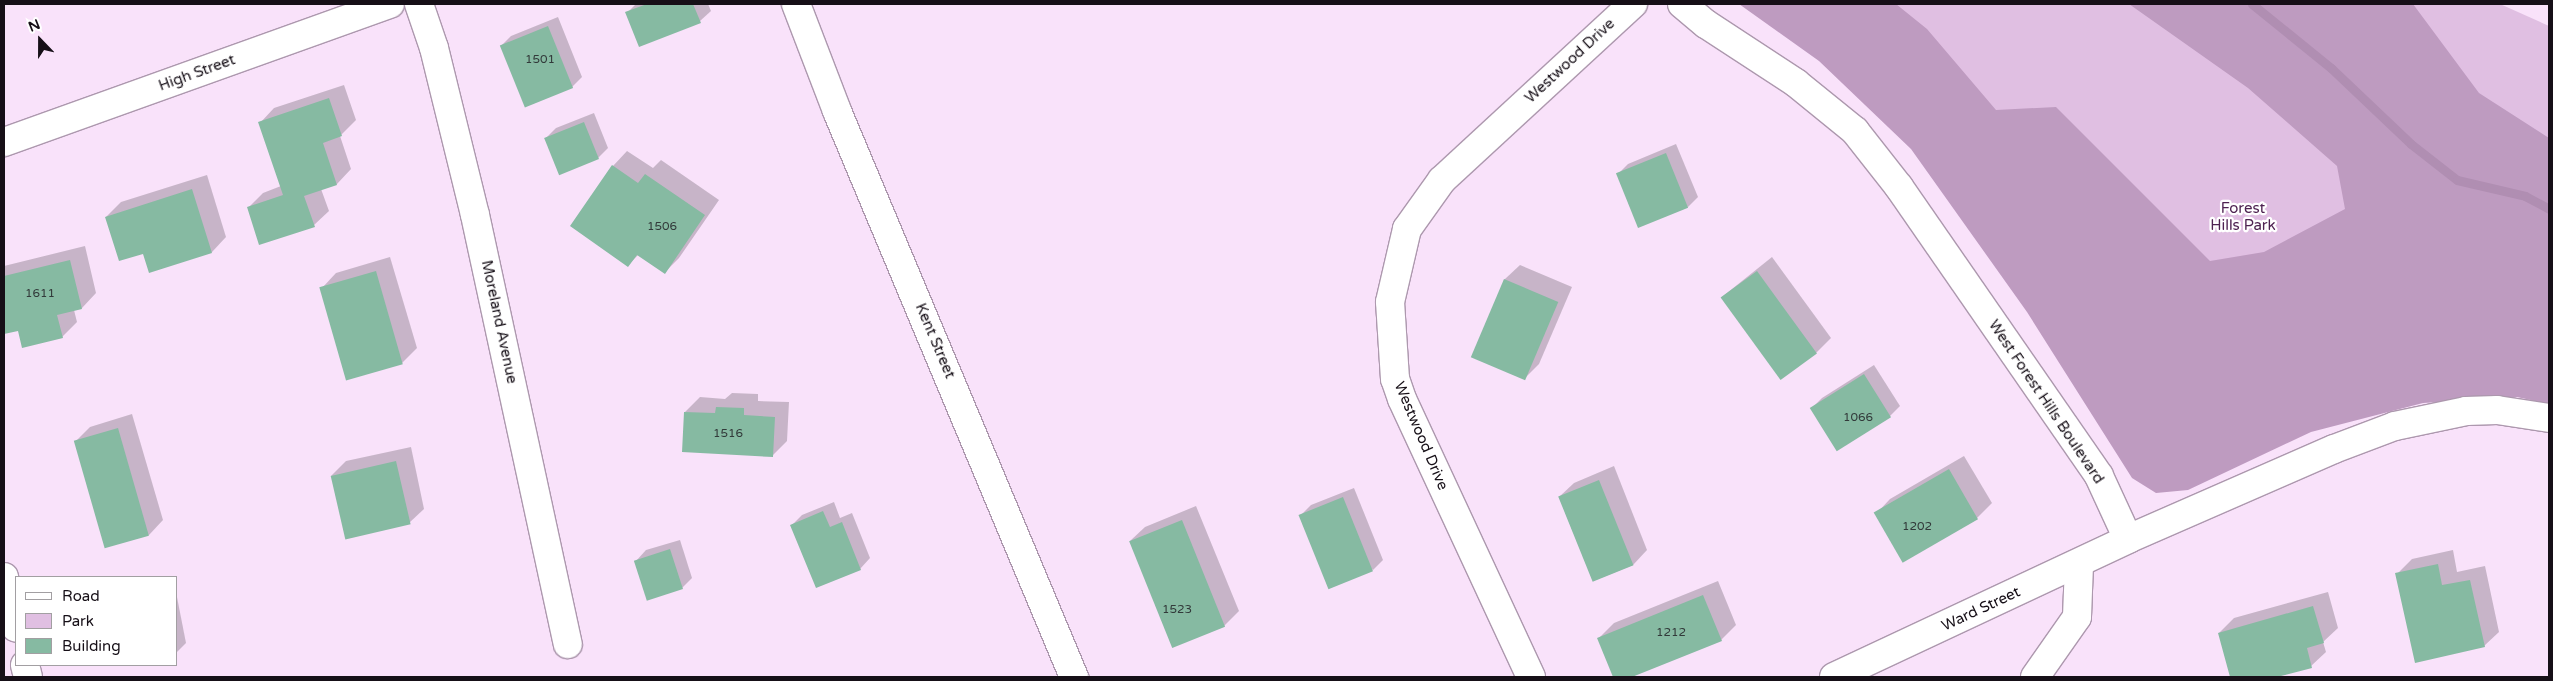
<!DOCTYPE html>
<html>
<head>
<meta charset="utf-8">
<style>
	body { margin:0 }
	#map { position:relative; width:2553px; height:681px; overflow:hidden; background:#f9e2fa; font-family:"Varela Round",sans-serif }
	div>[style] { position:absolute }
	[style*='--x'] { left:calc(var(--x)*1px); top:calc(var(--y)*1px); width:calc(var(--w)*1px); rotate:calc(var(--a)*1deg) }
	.green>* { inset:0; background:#e0bfe2 }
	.forest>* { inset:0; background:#be9bc0 }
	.shadow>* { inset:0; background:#0003 }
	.stream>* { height:9px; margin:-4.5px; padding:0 4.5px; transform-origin:4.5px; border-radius:4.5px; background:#b08eb2 }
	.building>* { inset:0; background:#86baa2; transform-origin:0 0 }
	.roads { filter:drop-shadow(1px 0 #ad98ae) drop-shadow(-1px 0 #ad98ae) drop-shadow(0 1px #ad98ae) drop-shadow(0 -1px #ad98ae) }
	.minor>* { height:28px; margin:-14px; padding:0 14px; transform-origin:14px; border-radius:14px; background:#fff }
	span { translate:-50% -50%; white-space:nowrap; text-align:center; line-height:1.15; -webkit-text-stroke:4.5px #fff; paint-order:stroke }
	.number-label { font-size:12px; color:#323a3a }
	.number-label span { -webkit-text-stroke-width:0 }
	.street-label { font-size:15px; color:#160f17 }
	.park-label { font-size:15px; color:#4e2251 }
	.frame { position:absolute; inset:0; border:5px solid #160f17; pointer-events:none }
	.legend { position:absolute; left:15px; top:576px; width:162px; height:90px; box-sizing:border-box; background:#fff; border:1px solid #a29fa2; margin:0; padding:6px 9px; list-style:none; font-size:15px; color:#160f17 }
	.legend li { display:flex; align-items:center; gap:10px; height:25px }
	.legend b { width:25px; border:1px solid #a29fa2 }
	.north { position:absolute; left:15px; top:15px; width:50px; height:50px; -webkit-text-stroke:4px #fff; paint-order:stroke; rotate:338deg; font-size:14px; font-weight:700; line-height:20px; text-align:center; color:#160f17 }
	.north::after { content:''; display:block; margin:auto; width:18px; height:22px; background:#160f17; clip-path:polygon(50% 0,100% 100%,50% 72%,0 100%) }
</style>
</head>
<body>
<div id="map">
	<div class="green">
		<div style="clip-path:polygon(1778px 4px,2500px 4px,2549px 26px,2549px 394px,2479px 391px,1921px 130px)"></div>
	</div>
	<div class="forest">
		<div style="clip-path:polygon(1739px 4px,1896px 4px,1927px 29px,1996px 110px,2056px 107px,2210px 261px,2264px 252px,2345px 209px,2337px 166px,2248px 88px,2129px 4px,2413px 4px,2479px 93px,2549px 138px,2549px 404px,2517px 397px,2423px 403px,2311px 432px,2188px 490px,2156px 493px,2132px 478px,2027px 312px,1911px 149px,1819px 61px)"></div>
	</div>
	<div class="shadow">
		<div style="clip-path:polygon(636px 4px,708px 4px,711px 11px,700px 21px,640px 46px,627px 13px)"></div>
		<div style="clip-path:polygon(558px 17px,582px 77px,572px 87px,501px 46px,511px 36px)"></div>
		<div style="clip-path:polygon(344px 85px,356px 120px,340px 136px,351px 169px,337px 184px,321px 189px,329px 211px,314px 225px,248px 208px,263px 193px,281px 186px,260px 123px,274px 108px)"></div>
		<div style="clip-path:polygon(594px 113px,608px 148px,598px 158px,545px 139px,556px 128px)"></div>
		<div style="clip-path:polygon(1676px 144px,1698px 197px,1688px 207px,1618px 174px,1628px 164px)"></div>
		<div style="clip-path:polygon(627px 151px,653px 168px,661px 160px,719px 200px,679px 258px,665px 272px,639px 254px,628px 265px,571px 226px,613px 166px)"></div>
		<div style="clip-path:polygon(207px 175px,226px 237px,212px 252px,144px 252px,106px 217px,121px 202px)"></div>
		<div style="clip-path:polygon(85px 246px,96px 293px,82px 308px,74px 310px,77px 322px,62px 337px,18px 329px,4px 333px,4px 266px)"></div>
		<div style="clip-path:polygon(390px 257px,417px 348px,402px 363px,322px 288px,336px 273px)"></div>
		<div style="clip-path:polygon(1772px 257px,1831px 338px,1816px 353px,1722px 297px)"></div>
		<div style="clip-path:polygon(1520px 265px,1572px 287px,1539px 364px,1525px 378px,1472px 356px,1505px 279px)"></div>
		<div style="clip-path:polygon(1874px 365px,1900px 406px,1890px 416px,1812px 408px,1822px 398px)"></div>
		<div style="clip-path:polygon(732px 393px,758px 394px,758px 401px,789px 402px,787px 441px,772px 456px,685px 412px,700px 397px,725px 399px)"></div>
		<div style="clip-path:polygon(132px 414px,163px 520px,149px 535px,106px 547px,75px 442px,90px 427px)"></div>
		<div style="clip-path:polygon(411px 447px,424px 509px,409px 523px,331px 476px,346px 461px)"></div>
		<div style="clip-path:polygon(1964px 456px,1992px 503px,1977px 518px,1903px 561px,1876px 514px,1890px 499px)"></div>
		<div style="clip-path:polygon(1614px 466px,1647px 550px,1633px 565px,1593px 581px,1559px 497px,1574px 483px)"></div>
		<div style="clip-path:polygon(1354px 488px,1383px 560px,1373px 570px,1301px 515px,1311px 505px)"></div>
		<div style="clip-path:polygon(834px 502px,840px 518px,852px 513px,870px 558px,860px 569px,792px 525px,802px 515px)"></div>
		<div style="clip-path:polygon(1196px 506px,1239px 611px,1224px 626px,1130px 541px,1145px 527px)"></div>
		<div style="clip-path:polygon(680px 540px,692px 578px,682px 588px,636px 561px,646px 550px)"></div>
		<div style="clip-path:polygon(2453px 550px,2457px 572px,2485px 566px,2499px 632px,2484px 646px,2397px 574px,2412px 559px)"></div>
		<div style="clip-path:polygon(1718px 581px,1736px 625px,1721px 640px,1628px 677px,1615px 677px,1599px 638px,1614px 623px)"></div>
		<div style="clip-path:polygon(176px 592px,186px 643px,176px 653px)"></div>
		<div style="clip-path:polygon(2328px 592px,2338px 628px,2323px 642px,2326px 652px,2311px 666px,2272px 677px,2232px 677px,2219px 633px,2234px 618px)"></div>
	</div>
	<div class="stream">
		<div style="--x:2252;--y:4;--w:102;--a:39"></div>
		<div style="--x:2331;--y:68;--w:110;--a:43.5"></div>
		<div style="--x:2411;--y:144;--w:58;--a:38"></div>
		<div style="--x:2457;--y:180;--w:70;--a:13.2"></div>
		<div style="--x:2525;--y:196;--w:27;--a:28"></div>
	</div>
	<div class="building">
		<div style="clip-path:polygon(647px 4px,693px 4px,701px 23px,639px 47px,625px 12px)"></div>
		<div style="left:548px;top:26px;width:67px;height:52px;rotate:68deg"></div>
		<div style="clip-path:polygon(329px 98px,342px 136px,323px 143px,337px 185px,304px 196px,315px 227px,259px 245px,247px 207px,283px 195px,258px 122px)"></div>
		<div style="left:584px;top:122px;width:40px;height:43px;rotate:68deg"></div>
		<div style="left:1666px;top:153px;width:59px;height:54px;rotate:68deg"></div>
		<div style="clip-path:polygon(612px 165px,638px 183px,645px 174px,705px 215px,665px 274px,637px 255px,628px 267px,570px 226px)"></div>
		<div style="clip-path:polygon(192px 189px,212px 253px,149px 273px,143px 254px,119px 261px,105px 217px)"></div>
		<div style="clip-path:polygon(70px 260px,82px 309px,57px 315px,63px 338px,22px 348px,18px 331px,4px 334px,4px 276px)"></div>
		<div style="left:376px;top:271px;width:97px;height:59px;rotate:74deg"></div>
		<div style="left:1757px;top:271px;width:102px;height:45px;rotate:54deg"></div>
		<div style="left:1504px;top:279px;width:59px;height:85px;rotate:23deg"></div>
		<div style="left:1864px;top:374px;width:51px;height:64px;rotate:58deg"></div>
		<div style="clip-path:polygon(716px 407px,744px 408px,744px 415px,775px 417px,773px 457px,682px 452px,684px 412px,715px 413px)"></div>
		<div style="left:118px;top:428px;width:112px;height:46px;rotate:74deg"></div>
		<div style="left:396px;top:461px;width:65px;height:67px;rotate:77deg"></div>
		<div style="left:1949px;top:469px;width:58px;height:87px;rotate:60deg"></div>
		<div style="left:1599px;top:480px;width:92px;height:44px;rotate:68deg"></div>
		<div style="left:1343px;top:497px;width:80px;height:48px;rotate:68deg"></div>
		<div style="clip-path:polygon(823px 511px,830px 527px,842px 522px,861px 570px,816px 588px,790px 525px)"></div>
		<div style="left:1182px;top:520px;width:115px;height:57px;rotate:68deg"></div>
		<div style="left:670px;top:549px;width:42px;height:38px;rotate:72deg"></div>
		<div style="clip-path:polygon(2438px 564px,2442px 585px,2470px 580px,2485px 647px,2415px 663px,2395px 573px)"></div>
		<div style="clip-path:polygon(1703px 595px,1722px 641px,1632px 677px,1613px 677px,1597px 638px)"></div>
		<div style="clip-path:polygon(2313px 606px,2324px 643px,2307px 648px,2312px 668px,2277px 677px,2230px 677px,2218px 633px)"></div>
	</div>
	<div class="roads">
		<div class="minor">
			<div style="--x:419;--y:4;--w:46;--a:71.2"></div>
			<div style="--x:434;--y:48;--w:172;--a:76.2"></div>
			<div style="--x:475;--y:215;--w:439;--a:77.8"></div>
			<div style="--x:796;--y:4;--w:115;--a:69"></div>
			<div style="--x:837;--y:111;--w:614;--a:67.28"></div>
			<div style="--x:1682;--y:4;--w:31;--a:40"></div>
			<div style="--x:1706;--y:24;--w:108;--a:33.2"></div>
			<div style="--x:1796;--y:83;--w:76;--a:39.1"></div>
			<div style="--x:1855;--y:131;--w:71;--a:51.8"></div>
			<div style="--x:1899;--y:187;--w:351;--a:55.3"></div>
			<div style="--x:2099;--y:476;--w:69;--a:65.3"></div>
			<div style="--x:4;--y:142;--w:410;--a:-19.7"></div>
			<div style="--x:4;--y:577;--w:52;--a:76.8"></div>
			<div style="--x:25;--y:665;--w:12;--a:76"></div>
			<div style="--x:1531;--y:677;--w:306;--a:-114.9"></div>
			<div style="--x:1402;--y:399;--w:21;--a:-109"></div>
			<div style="--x:1395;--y:379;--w:77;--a:-93.7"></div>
			<div style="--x:1390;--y:302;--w:75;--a:-76.9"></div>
			<div style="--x:1407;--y:229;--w:60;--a:-54.5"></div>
			<div style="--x:1442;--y:180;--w:260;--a:-42.7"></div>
			<div style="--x:1834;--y:677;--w:325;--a:-25.1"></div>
			<div style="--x:2128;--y:539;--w:225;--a:-23.6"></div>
			<div style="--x:2334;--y:449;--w:65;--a:-20.7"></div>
			<div style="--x:2395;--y:426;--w:73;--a:-11.9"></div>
			<div style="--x:2466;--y:411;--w:31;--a:-2"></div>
			<div style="--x:2497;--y:410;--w:53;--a:8.7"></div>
			<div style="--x:2035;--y:677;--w:73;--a:-55"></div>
			<div style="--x:2077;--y:617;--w:53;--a:-87.8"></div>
		</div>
	</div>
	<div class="number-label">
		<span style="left:540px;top:60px">1501</span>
		<span style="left:662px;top:227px">1506</span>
		<span style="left:40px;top:294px">1611</span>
		<span style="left:1858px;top:418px">1066</span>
		<span style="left:728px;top:434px">1516</span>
		<span style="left:1917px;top:527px">1202</span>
		<span style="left:1177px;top:610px">1523</span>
		<span style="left:1671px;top:633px">1212</span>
	</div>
	<div class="street-label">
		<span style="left:1570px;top:61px;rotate:-43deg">Westwood Drive</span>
		<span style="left:197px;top:73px;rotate:-20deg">High Street</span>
		<span style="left:499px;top:322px;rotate:78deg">Moreland Avenue</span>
		<span style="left:935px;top:341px;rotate:67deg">Kent Street</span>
		<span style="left:2046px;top:402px;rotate:56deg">West Forest Hills Boulevard</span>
		<span style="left:1421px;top:436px;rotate:67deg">Westwood Drive</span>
		<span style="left:1981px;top:609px;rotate:-25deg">Ward Street</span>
	</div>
	<div class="park-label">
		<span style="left:2243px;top:217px">Forest<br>Hills Park</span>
	</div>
	<div class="frame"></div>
	<ul class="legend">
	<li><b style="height:6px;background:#fff"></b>Road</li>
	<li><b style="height:14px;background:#e0bfe2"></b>Park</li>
	<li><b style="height:14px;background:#86baa2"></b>Building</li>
	</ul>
	<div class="north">N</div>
</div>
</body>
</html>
